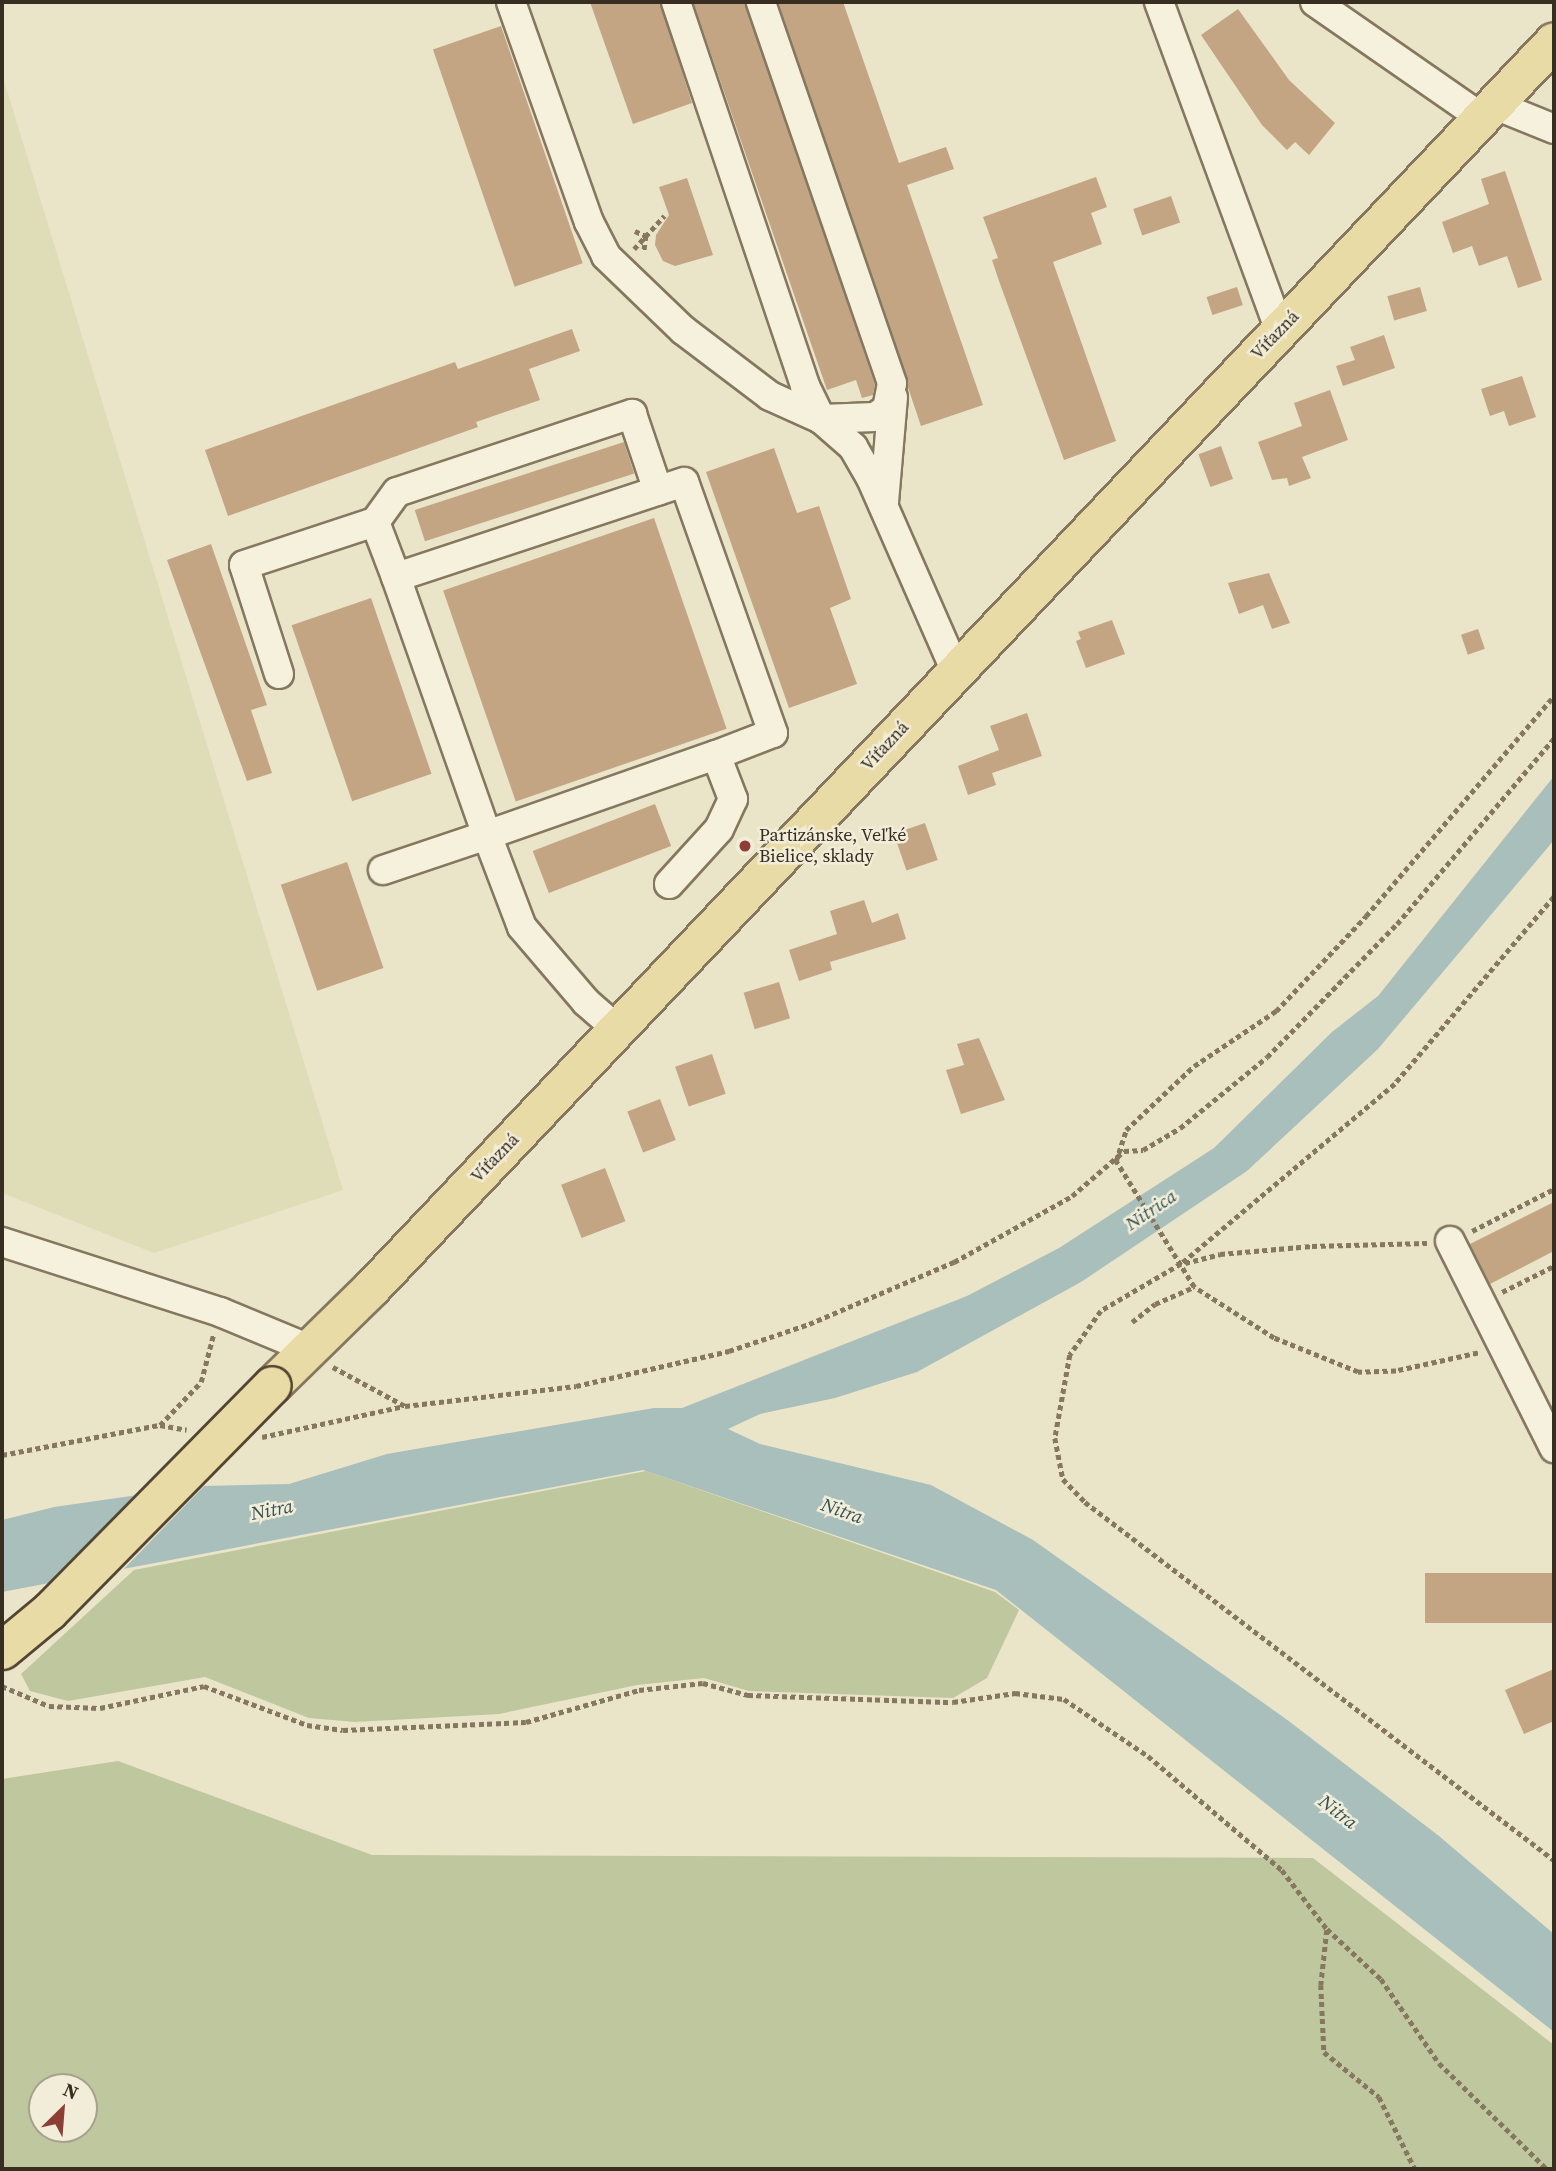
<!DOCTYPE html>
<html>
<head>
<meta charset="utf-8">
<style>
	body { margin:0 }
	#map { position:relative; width:1556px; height:2171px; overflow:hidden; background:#eae4c9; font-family:"Source Serif 4",serif }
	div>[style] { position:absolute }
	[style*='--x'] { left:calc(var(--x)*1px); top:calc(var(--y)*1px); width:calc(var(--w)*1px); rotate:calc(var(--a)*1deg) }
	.farmland>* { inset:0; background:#dfddb7 }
	.green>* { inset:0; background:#bec79e }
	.water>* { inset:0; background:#a9bfbb }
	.pier>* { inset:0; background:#eae4c9 }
	.building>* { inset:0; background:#c4a583; transform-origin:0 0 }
	.path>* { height:4.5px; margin-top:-2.25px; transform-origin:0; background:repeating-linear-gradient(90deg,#857760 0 5px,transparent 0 8.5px) }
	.roads { filter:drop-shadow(2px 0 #857760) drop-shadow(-2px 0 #857760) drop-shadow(0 2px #857760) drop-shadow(0 -2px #857760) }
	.minor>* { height:28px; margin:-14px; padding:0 14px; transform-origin:14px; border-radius:14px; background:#f6f1dc }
	.major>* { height:37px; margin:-18.5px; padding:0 18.5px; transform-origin:18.5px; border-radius:18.5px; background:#e9dba6 }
	.bridges { filter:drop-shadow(2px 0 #534533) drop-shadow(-2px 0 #534533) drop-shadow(0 2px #534533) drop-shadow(0 -2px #534533) }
	.major-bridge>* { height:37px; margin:-18.5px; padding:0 18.5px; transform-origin:18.5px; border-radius:18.5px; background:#e9dba6 }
	.dots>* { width:19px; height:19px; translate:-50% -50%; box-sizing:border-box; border:4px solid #f2edd8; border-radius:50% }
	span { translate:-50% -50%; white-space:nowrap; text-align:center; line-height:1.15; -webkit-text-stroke:5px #f2edd8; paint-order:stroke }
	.street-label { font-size:18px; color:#372e21 }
	.poi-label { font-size:18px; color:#372e21 }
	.left { translate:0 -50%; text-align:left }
	.water-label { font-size:19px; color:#325355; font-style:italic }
	.frame { position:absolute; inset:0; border:4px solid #372e21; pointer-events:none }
	.north { position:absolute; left:28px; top:2073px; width:70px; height:70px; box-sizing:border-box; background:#f2edd8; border:2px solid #a7a18f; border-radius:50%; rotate:25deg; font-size:19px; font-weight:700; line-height:28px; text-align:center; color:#372e21 }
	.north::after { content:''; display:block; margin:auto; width:24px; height:32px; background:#8d3f36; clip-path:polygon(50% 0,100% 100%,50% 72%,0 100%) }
</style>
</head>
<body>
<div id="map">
	<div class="farmland">
		<div style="clip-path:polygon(2px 74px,343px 1190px,154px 1253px,2px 1193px)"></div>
	</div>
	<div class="green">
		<div style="clip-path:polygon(646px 1471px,995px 1592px,1019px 1610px,987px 1678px,953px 1698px,749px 1691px,704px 1678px,637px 1685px,499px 1714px,355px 1722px,309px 1718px,205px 1677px,68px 1701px,30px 1691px,21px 1674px,134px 1570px)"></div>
		<div style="clip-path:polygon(evenodd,118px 1761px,372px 1855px,1313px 1858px,1554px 2045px,1554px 2169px,2px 2169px,2px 1779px,118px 1761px,42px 2087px,84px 2087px,84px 2129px,42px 2129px,42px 2087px)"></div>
	</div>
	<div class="water">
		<div style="clip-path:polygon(1554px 776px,1554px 840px,1378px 1049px,1247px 1171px,1081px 1282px,917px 1372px,835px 1398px,760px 1414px,728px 1429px,760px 1444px,931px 1485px,1033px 1540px,1286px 1719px,1439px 1836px,1554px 1934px,1554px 2032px,996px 1590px,643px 1470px,2px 1592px,2px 1520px,54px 1507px,201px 1486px,289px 1484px,387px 1454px,654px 1408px,682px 1408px,967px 1296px,1059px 1248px,1214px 1148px,1332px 1032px,1378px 996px)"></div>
	</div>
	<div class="pier">
		<div style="clip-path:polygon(208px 1482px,118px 1575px,43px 1588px,139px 1491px)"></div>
	</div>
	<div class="building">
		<div style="clip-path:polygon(590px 2px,660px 2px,692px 103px,633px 124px)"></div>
		<div style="clip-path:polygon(693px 2px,745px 2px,875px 384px,873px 395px,862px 398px,856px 380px,827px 390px)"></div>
		<div style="clip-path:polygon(778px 2px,843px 2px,899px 163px,946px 147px,954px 169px,907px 185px,983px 405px,921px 426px)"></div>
		<div style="clip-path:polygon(1238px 9px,1289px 80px,1335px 123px,1309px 155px,1295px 142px,1287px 150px,1262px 125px,1201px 35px)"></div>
		<div style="left:501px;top:26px;width:251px;height:72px;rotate:71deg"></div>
		<div style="clip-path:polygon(1505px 171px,1542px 280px,1518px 288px,1507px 256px,1479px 266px,1472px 246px,1453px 253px,1442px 222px,1489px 204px,1481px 179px)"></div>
		<div style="clip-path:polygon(1096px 177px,1107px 207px,1091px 213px,1102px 244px,1053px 262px,1116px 441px,1064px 460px,999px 281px,992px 260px,998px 258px,983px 217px)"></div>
		<div style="clip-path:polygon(687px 178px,713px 255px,675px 266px,663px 261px,655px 245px,656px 235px,669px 215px,659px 187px)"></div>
		<div style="left:1171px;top:196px;width:28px;height:40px;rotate:71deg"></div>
		<div style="left:1237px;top:287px;width:19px;height:32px;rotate:72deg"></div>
		<div style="left:1420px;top:287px;width:25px;height:34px;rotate:74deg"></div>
		<div style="clip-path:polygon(572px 329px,580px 351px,529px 369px,540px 400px,476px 422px,478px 427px,228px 516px,205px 450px,455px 362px,458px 369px)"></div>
		<div style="clip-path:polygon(1384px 335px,1395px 368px,1343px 386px,1336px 366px,1355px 360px,1350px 347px)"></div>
		<div style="clip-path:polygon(1522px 376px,1536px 417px,1509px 426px,1504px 411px,1490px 416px,1481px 389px)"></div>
		<div style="clip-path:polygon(1330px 390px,1348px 440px,1302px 457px,1311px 478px,1289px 486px,1287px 478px,1272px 480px,1258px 442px,1302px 426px,1294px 403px)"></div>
		<div style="left:624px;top:442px;width:33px;height:220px;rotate:72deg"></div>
		<div style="left:1221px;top:446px;width:35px;height:24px;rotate:70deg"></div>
		<div style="clip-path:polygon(774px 448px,797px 513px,819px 506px,851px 599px,830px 608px,857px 684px,789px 708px,706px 472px)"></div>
		<div style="left:654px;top:518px;width:223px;height:223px;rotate:71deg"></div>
		<div style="clip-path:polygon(211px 544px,267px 705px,251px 710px,272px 773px,247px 781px,167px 560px)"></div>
		<div style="clip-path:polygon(1269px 573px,1290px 623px,1272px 629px,1263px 605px,1239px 614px,1228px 583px)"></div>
		<div style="left:371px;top:598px;width:186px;height:84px;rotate:71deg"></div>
		<div style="clip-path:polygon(1112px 620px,1125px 654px,1086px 668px,1076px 641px,1081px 639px,1078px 632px)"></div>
		<div style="left:1478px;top:629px;width:21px;height:18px;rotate:71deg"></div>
		<div style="clip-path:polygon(1027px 713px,1042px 756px,992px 773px,996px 785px,968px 795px,958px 766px,999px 750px,990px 726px)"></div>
		<div style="left:655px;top:804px;width:45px;height:131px;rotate:69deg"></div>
		<div style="left:925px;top:823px;width:39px;height:33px;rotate:71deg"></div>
		<div style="left:347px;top:862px;width:112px;height:70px;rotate:71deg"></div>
		<div style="clip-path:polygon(864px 900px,872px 923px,898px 913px,906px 939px,830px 962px,832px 970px,799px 981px,789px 950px,837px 934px,830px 911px)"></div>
		<div style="left:779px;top:982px;width:38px;height:37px;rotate:73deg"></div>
		<div style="clip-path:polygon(979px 1038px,1005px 1100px,961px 1114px,946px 1070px,964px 1065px,957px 1044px)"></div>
		<div style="left:712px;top:1054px;width:42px;height:39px;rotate:71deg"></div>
		<div style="left:660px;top:1099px;width:44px;height:35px;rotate:69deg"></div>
		<div style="left:605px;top:1168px;width:57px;height:47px;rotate:69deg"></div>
		<div style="clip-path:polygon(1554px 1202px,1554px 1251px,1490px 1284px,1470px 1244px)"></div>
		<div style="left:1554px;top:1573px;width:50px;height:129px;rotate:90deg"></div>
		<div style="clip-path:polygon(1554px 1669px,1554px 1721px,1524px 1734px,1505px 1690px)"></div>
	</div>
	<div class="path">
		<div style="--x:635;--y:231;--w:12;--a:24"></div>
		<div style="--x:646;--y:236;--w:16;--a:97"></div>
		<div style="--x:634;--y:249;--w:45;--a:-47.7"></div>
		<div style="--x:1554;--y:897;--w:245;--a:130.4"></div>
		<div style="--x:1395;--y:1084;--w:280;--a:139.9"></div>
		<div style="--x:1181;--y:1264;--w:93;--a:149.6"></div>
		<div style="--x:1101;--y:1311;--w:54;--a:125.2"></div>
		<div style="--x:1070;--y:1355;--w:84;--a:100.2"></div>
		<div style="--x:1055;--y:1438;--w:42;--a:79"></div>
		<div style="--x:1063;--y:1479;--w:32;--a:46"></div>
		<div style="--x:1085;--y:1502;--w:590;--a:37.36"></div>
		<div style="--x:1472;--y:1231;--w:92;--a:-27.1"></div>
		<div style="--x:1185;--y:1263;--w:36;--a:-14"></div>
		<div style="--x:1220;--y:1254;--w:92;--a:-5"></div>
		<div style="--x:1312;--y:1246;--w:115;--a:-1.5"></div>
		<div style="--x:1502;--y:1292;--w:58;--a:-26.6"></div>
		<div style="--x:1132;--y:1322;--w:29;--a:-38"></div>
		<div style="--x:1155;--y:1304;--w:43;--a:-23.6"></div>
		<div style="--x:1478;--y:1353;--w:84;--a:167.6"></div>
		<div style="--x:1396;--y:1371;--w:38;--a:178"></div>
		<div style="--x:1358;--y:1372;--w:91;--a:-158"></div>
		<div style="--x:1274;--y:1338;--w:95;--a:-147.5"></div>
		<div style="--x:1194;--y:1287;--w:148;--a:-121.8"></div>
		<div style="--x:1116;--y:1161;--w:33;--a:-72"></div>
		<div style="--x:1126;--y:1130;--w:93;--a:-43.3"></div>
		<div style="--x:1194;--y:1066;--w:99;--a:-33.9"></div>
		<div style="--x:1276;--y:1011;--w:131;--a:-46.5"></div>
		<div style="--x:1366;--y:916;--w:289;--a:-49.5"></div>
		<div style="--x:333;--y:1367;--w:82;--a:28.4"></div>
		<div style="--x:405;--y:1406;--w:172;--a:-6.7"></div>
		<div style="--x:576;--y:1386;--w:157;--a:-12.9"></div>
		<div style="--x:729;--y:1351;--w:84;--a:-18.6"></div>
		<div style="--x:809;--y:1324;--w:158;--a:-23.2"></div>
		<div style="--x:954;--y:1262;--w:135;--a:-29.2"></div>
		<div style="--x:1072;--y:1196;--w:69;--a:-40.9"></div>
		<div style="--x:1124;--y:1151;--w:19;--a:-3"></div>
		<div style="--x:1143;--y:1150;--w:43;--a:-30.7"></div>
		<div style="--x:1180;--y:1128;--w:112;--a:-39.2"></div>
		<div style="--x:1267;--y:1057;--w:186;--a:-45.7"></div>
		<div style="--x:1397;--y:924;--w:243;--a:-49.8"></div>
		<div style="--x:160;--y:1425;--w:27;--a:10"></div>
		<div style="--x:262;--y:1437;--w:145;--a:-12.3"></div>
		<div style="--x:2;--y:1455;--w:161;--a:-10.8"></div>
		<div style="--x:160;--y:1425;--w:59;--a:-46.4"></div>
		<div style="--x:201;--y:1382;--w:48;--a:-75.4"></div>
		<div style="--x:2;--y:1686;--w:51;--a:23.1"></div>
		<div style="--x:49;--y:1706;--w:51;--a:2.2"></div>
		<div style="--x:100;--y:1708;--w:106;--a:-11.9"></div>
		<div style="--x:204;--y:1686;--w:110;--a:20.7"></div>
		<div style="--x:307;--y:1725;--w:36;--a:8"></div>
		<div style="--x:343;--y:1730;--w:183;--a:-2.5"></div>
		<div style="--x:526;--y:1722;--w:117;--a:-15.8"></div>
		<div style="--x:639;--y:1690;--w:64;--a:-6.2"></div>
		<div style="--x:703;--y:1683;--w:47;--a:14.9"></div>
		<div style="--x:748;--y:1695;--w:205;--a:2"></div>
		<div style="--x:953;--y:1702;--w:63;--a:-8.3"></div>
		<div style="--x:1015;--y:1693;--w:49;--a:7"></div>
		<div style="--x:1064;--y:1699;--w:102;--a:34.2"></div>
		<div style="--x:1148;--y:1756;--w:176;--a:40.4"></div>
		<div style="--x:1282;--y:1870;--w:74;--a:52.7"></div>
		<div style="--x:1327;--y:1929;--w:74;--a:42.8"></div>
		<div style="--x:1381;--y:1979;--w:102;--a:55.4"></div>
		<div style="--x:1439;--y:2063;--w:151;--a:44.5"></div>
		<div style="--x:1327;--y:1930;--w:55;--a:96.2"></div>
		<div style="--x:1321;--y:1985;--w:67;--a:87.4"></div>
		<div style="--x:1324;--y:2052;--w:71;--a:39.3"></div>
		<div style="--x:1379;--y:2097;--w:80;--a:63.4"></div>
	</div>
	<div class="roads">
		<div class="minor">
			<div style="--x:511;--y:2;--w:233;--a:70.5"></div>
			<div style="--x:589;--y:222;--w:38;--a:63"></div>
			<div style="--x:606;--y:256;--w:107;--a:43.9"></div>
			<div style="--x:683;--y:330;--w:109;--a:37.2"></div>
			<div style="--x:770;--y:396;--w:56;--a:24.3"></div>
			<div style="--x:821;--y:419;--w:54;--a:-2.1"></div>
			<div style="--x:875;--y:417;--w:14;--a:-34"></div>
			<div style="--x:887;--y:409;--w:26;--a:-79"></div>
			<div style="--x:892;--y:383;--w:403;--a:-109"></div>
			<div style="--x:676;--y:2;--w:405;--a:71.4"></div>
			<div style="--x:805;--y:386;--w:37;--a:64"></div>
			<div style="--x:821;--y:419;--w:43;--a:41.2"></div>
			<div style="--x:853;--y:447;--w:36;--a:60"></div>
			<div style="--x:871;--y:478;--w:212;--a:66.3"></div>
			<div style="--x:1159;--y:2;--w:350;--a:69.8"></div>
			<div style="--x:1315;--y:2;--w:203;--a:34.8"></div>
			<div style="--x:1495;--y:105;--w:64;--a:22.1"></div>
			<div style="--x:884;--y:502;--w:105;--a:-85.1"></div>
			<div style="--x:375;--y:522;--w:59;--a:69.1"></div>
			<div style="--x:279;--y:674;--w:114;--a:-107.8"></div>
			<div style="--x:244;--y:565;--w:138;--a:-18.2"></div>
			<div style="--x:375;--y:522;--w:37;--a:-54"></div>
			<div style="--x:397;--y:492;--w:248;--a:-18.4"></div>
			<div style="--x:632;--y:414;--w:81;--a:71.3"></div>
			<div style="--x:383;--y:870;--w:110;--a:-18.6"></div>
			<div style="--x:487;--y:835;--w:243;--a:-19.3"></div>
			<div style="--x:716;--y:755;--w:61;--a:-21.1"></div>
			<div style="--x:773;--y:733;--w:266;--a:-109.5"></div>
			<div style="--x:684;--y:482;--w:303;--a:161.7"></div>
			<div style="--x:396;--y:577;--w:274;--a:70.6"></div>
			<div style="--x:487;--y:835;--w:98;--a:69.2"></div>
			<div style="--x:522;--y:927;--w:99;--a:49.5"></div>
			<div style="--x:586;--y:1002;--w:41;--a:41.1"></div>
			<div style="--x:669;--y:884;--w:74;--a:-47.7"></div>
			<div style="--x:719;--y:829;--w:33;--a:-65"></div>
			<div style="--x:733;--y:799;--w:47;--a:-111.1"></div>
			<div style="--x:1450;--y:1241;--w:232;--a:63.3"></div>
			<div style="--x:2;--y:1242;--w:229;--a:17.8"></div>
			<div style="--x:220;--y:1312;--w:94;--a:22.5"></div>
		</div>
		<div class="major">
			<div style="--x:272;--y:1385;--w:140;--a:-44.4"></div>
			<div style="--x:372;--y:1287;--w:1717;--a:-46.51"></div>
		</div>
	</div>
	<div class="bridges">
		<div class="major-bridge">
			<div style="--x:2;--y:1650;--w:61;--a:-39.7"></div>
			<div style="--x:49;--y:1611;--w:317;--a:-45.4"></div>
		</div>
	</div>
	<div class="dots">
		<div style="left:745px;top:846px;background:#8d3f36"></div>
	</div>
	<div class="street-label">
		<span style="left:1275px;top:335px;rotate:-46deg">Víťazná</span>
		<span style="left:885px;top:746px;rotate:-47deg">Víťazná</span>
		<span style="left:495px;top:1158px;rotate:-46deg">Víťazná</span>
	</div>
	<div class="poi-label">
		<span class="left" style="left:759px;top:846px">Partizánske, Veľké<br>Bielice, sklady</span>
	</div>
	<div class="water-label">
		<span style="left:1151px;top:1210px;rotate:-34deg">Nitrica</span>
		<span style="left:272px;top:1510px;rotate:-11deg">Nitra</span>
		<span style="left:842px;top:1511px;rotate:19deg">Nitra</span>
		<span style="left:1338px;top:1812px;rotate:38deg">Nitra</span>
	</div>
	<div class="frame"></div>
	<div class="north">N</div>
</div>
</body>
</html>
